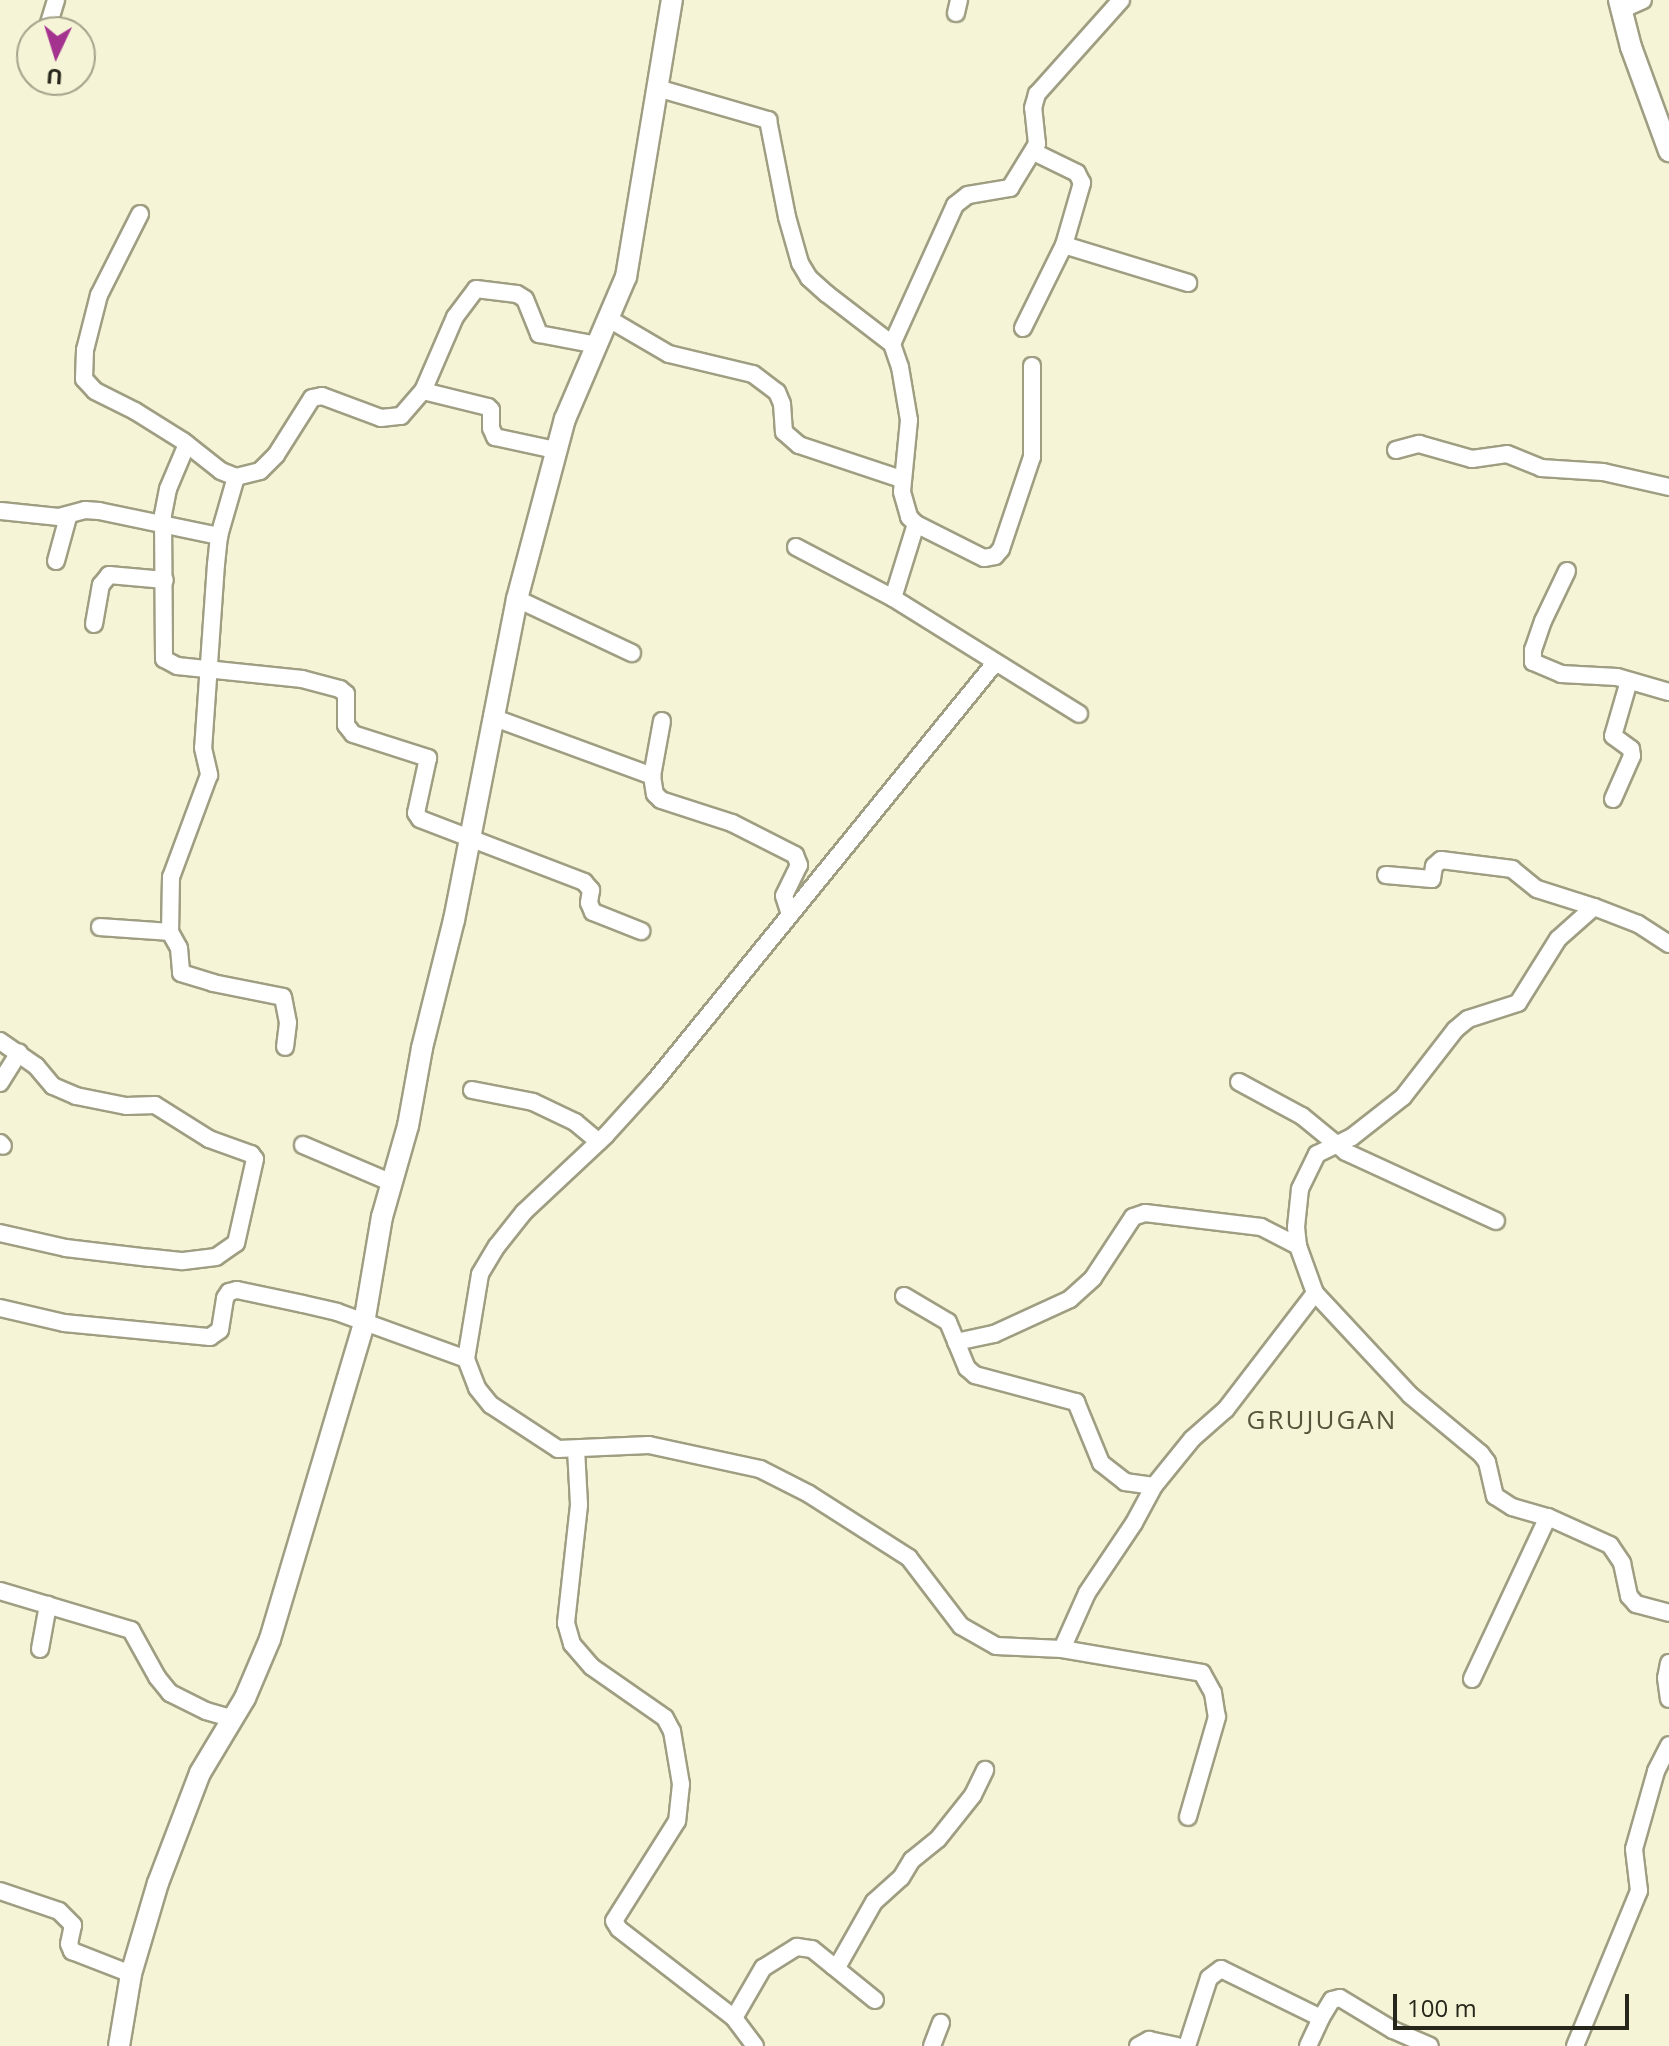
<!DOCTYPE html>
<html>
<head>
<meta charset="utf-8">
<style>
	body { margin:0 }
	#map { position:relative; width:1669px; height:2046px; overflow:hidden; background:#f6f4d6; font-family:"Open Sans",sans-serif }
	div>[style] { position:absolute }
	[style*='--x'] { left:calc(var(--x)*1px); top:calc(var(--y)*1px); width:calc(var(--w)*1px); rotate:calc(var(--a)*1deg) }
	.roads { filter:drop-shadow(2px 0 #9f9e82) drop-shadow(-2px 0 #9f9e82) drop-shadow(0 2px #9f9e82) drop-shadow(0 -2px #9f9e82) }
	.minor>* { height:16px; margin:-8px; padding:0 8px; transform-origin:8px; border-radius:8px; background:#fff }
	.tertiary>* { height:20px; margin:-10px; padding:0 10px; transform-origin:10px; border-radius:10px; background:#fff }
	span { translate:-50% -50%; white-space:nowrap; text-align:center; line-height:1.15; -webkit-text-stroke:6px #f6f4d6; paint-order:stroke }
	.quarter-label { font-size:26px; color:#57553c; letter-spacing:2px }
	.north { position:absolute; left:16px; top:16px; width:80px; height:80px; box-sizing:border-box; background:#f6f4d6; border:2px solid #a3a28b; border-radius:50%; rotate:184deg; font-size:22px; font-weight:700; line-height:32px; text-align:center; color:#27261b }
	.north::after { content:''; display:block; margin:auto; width:28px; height:36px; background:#a43390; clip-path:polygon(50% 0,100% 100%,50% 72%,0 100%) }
	.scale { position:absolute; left:1393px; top:1994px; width:236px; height:36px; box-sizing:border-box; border:4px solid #27261b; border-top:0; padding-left:10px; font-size:24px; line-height:28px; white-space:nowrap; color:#27261b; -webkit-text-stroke:6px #f6f4d6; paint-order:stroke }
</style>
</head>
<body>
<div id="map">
	<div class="roads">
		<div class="minor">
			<div style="--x:1621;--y:10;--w:24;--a:-24"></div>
			<div style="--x:956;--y:13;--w:13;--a:-77"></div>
			<div style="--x:49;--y:23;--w:24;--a:-73"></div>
			<div style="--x:657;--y:88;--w:116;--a:16.1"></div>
			<div style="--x:768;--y:120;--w:99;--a:78.9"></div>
			<div style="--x:787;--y:217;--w:48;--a:74.2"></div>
			<div style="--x:800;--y:263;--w:17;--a:59"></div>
			<div style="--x:809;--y:278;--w:24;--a:42"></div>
			<div style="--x:827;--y:294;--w:82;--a:37.6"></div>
			<div style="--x:892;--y:344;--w:24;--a:71"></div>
			<div style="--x:900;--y:367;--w:54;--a:80.4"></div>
			<div style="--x:909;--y:420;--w:72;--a:95.6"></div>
			<div style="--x:902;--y:492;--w:26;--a:74"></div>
			<div style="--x:909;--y:517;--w:10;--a:45"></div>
			<div style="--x:916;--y:524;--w:77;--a:107.3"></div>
			<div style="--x:893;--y:598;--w:219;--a:31.9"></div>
			<div style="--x:140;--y:214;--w:91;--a:116.8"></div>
			<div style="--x:99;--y:295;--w:57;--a:104.3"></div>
			<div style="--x:85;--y:350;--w:29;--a:92"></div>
			<div style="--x:84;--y:379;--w:16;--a:47"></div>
			<div style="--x:95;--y:391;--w:45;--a:26.6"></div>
			<div style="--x:135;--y:411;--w:57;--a:32"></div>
			<div style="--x:183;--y:441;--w:48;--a:38.3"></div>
			<div style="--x:221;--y:471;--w:16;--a:22"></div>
			<div style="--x:236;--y:477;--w:25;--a:-14"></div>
			<div style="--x:260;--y:471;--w:23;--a:-45"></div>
			<div style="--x:276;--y:455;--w:67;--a:-57.7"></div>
			<div style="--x:312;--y:398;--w:10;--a:-11"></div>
			<div style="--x:322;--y:396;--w:63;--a:20.4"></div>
			<div style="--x:381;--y:418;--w:20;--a:-6"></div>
			<div style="--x:401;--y:416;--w:33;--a:-49"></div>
			<div style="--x:423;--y:391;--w:81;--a:-66.6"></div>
			<div style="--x:455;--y:317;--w:35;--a:-53"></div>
			<div style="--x:476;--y:289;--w:41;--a:7"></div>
			<div style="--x:517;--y:294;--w:9;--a:32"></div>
			<div style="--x:525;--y:299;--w:38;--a:68"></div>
			<div style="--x:539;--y:334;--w:60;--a:10.6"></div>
			<div style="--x:1064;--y:245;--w:130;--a:17"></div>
			<div style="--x:609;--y:319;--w:69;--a:30.3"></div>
			<div style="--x:669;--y:354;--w:86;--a:13.4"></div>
			<div style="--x:753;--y:374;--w:30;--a:37"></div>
			<div style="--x:777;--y:392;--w:13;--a:67"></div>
			<div style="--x:782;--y:404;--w:28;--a:86"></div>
			<div style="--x:784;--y:432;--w:20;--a:41"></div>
			<div style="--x:799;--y:445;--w:108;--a:18.4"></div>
			<div style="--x:1023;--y:328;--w:93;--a:-63.7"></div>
			<div style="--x:1064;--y:245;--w:65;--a:-73.8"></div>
			<div style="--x:1082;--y:183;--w:11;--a:-117"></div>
			<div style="--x:1077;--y:173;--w:48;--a:-154"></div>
			<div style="--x:892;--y:344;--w:153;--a:-65.6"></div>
			<div style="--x:955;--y:205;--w:16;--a:-38"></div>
			<div style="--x:968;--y:195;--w:43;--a:-9.5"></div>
			<div style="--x:1010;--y:188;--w:52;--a:-58.5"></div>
			<div style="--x:1037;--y:144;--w:36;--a:-96"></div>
			<div style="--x:1033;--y:108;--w:15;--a:-74"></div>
			<div style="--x:1037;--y:94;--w:126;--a:-48.2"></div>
			<div style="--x:423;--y:391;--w:67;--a:13.8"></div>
			<div style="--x:488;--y:407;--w:4;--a:45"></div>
			<div style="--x:491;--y:410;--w:18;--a:90"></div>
			<div style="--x:491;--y:428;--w:10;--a:66"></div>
			<div style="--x:495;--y:437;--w:61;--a:12.2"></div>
			<div style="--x:187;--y:444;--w:49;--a:112.9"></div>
			<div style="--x:168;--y:489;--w:26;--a:101"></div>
			<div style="--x:163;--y:515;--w:144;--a:89.6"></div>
			<div style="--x:164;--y:659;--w:15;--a:28"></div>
			<div style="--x:177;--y:666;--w:126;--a:5.9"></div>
			<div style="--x:302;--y:679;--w:39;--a:15"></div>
			<div style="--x:340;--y:689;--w:8;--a:40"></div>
			<div style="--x:346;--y:694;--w:31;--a:90"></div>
			<div style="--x:346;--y:725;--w:11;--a:52"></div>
			<div style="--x:353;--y:734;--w:79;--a:17.7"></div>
			<div style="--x:428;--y:758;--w:56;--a:102.3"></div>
			<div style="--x:416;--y:813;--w:7;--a:56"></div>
			<div style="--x:420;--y:819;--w:176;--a:21"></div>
			<div style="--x:584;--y:882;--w:11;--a:49"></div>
			<div style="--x:591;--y:890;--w:13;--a:99"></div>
			<div style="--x:589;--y:903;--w:10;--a:66"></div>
			<div style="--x:593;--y:912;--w:52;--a:21.6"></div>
			<div style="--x:1396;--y:450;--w:24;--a:-15"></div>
			<div style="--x:1419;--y:444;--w:55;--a:15.8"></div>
			<div style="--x:1472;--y:459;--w:35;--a:-8"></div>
			<div style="--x:1507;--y:454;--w:37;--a:22"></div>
			<div style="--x:1541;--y:468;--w:62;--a:3.7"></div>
			<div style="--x:1603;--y:472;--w:68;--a:12.8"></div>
			<div style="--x:236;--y:477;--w:61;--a:106.1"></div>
			<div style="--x:219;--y:536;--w:28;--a:96"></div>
			<div style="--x:216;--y:564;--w:184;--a:94"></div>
			<div style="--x:203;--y:748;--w:28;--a:77"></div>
			<div style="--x:209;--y:775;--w:109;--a:110.4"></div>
			<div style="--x:171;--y:877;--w:55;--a:91"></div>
			<div style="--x:170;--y:932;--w:18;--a:61"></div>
			<div style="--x:179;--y:948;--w:25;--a:85"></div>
			<div style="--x:181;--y:973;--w:34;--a:17"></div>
			<div style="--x:213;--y:983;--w:71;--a:11.3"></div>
			<div style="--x:283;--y:997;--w:26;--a:79"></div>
			<div style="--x:288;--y:1023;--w:24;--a:97"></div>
			<div style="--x:1;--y:511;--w:58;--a:5.9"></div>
			<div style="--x:59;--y:517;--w:27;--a:-15"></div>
			<div style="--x:85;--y:510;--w:14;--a:4"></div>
			<div style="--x:99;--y:511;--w:123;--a:11.8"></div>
			<div style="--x:916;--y:524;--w:76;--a:26.6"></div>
			<div style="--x:984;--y:558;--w:11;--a:-10"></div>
			<div style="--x:995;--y:556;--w:9;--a:-49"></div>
			<div style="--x:1001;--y:549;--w:97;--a:-71.4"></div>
			<div style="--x:1032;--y:457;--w:91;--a:-90"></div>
			<div style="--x:796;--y:547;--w:110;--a:27.7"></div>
			<div style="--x:56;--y:561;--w:46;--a:-74.7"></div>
			<div style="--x:1567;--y:571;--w:55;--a:115.6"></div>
			<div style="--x:1543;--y:621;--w:31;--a:109"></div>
			<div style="--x:1533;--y:650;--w:12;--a:90"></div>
			<div style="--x:1533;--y:662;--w:30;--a:23"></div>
			<div style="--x:1561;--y:674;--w:56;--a:3.1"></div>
			<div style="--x:1617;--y:677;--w:54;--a:16.1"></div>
			<div style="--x:517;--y:599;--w:127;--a:25.2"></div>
			<div style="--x:94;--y:624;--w:40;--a:-80"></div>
			<div style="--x:101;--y:585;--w:13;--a:-51"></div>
			<div style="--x:109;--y:575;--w:56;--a:5.1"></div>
			<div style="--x:492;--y:717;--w:171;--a:20.2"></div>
			<div style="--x:662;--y:721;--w:56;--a:100.3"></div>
			<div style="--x:652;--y:776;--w:18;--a:81"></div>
			<div style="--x:655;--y:794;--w:8;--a:45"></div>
			<div style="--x:661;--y:800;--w:75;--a:17.9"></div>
			<div style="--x:732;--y:823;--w:71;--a:26.9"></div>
			<div style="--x:795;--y:855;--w:11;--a:68"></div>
			<div style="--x:799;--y:865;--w:34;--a:116"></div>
			<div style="--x:784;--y:896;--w:20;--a:72"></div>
			<div style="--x:1613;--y:799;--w:47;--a:-66.2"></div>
			<div style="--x:1632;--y:756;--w:7;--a:-98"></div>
			<div style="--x:1631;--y:749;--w:22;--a:-144"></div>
			<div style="--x:1613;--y:736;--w:57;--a:-73.8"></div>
			<div style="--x:1386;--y:875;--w:46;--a:5"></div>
			<div style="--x:1432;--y:879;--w:13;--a:-81"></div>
			<div style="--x:1434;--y:866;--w:9;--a:-41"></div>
			<div style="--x:1441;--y:860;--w:72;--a:7.2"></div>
			<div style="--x:1512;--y:869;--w:32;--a:39"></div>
			<div style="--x:1537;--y:889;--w:60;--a:17.5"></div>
			<div style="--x:100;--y:927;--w:70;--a:4.1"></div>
			<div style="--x:1669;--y:944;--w:37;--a:-147"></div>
			<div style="--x:1638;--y:924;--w:47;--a:-158.9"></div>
			<div style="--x:1594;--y:907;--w:48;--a:138.4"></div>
			<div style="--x:1558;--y:939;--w:75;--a:122"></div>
			<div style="--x:1518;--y:1003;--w:52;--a:162.3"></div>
			<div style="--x:1468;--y:1019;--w:17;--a:140"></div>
			<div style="--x:1455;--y:1030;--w:85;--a:127.8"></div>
			<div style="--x:1403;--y:1097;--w:65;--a:141.9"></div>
			<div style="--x:1352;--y:1137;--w:39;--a:154"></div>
			<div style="--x:1317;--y:1154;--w:39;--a:116"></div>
			<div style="--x:1300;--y:1189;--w:38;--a:96"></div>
			<div style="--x:1296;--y:1227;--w:19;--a:84"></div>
			<div style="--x:1298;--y:1246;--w:50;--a:70.1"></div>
			<div style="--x:1315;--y:1293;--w:139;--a:47"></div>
			<div style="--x:1410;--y:1395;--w:92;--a:39.7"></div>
			<div style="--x:1481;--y:1454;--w:10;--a:53"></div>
			<div style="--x:1487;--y:1462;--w:35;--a:77"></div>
			<div style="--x:1495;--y:1496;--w:20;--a:33"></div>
			<div style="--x:1512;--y:1507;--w:37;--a:16"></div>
			<div style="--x:1548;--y:1517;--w:68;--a:24.3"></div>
			<div style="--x:1610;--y:1545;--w:22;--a:56"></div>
			<div style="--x:1622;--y:1563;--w:34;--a:78"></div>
			<div style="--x:1629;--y:1596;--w:11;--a:49"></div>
			<div style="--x:1636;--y:1604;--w:34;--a:15"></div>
			<div style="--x:0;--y:1041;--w:44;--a:34.8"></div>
			<div style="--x:36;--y:1066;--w:26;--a:50"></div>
			<div style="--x:53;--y:1086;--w:25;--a:23"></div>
			<div style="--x:76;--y:1096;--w:51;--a:11.3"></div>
			<div style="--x:126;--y:1106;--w:29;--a:-2"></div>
			<div style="--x:155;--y:1105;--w:64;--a:32.2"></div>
			<div style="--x:209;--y:1139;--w:45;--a:19.7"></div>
			<div style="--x:251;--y:1154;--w:6;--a:51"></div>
			<div style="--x:255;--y:1159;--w:86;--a:102.7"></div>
			<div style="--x:236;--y:1243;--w:24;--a:145"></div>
			<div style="--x:216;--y:1257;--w:35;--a:173"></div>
			<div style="--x:181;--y:1261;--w:31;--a:-174"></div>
			<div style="--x:150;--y:1258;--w:85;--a:-173.2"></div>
			<div style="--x:66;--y:1248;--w:68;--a:-167.2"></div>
			<div style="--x:1239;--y:1082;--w:72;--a:28.4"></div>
			<div style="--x:1302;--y:1116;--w:57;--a:39.3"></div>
			<div style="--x:1346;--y:1152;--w:165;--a:24.7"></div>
			<div style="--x:0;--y:1083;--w:36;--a:-58"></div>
			<div style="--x:472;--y:1090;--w:62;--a:11.1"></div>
			<div style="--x:533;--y:1102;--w:47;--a:25.5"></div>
			<div style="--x:575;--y:1122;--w:31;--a:40"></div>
			<div style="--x:0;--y:1143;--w:4;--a:45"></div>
			<div style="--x:303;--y:1145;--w:97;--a:23.1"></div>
			<div style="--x:904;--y:1296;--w:51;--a:30.6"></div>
			<div style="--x:948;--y:1322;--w:50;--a:67.6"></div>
			<div style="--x:967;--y:1368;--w:11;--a:41"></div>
			<div style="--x:975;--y:1375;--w:105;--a:15"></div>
			<div style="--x:1076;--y:1402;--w:66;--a:67.7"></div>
			<div style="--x:1101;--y:1463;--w:31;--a:38"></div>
			<div style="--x:1125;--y:1482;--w:29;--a:8"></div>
			<div style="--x:0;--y:1308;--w:66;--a:13.2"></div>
			<div style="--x:64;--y:1323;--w:147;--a:5.5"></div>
			<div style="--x:210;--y:1337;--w:12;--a:-35"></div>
			<div style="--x:220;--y:1330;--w:32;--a:-81"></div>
			<div style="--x:225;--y:1298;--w:7;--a:-56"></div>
			<div style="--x:229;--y:1292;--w:8;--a:-14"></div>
			<div style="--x:237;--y:1290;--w:67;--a:12"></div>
			<div style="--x:303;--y:1304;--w:35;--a:13"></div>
			<div style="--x:337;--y:1312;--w:137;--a:20"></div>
			<div style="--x:466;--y:1359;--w:31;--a:69"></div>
			<div style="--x:477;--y:1388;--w:22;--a:51"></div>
			<div style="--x:491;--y:1405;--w:80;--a:33.3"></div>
			<div style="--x:558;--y:1449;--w:91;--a:-2.5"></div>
			<div style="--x:649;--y:1445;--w:114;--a:12.2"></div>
			<div style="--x:760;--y:1469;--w:55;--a:27"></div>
			<div style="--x:809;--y:1494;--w:119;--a:32.6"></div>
			<div style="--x:909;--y:1558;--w:86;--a:52.6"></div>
			<div style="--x:961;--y:1626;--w:40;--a:29.7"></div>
			<div style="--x:996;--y:1646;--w:66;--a:2.6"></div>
			<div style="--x:1062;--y:1649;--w:142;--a:9.7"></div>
			<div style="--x:1202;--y:1673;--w:23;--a:61"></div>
			<div style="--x:1213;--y:1693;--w:24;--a:81"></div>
			<div style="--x:1217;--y:1717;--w:104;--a:106.2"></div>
			<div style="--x:956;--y:1342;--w:39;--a:-12"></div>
			<div style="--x:994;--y:1334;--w:84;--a:-24.7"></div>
			<div style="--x:1070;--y:1299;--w:31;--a:-42"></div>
			<div style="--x:1093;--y:1278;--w:73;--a:-56.7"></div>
			<div style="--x:1133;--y:1217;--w:13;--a:-18"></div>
			<div style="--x:1145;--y:1213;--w:117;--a:6.9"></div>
			<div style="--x:1261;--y:1227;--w:42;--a:27.2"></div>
			<div style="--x:466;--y:1359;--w:86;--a:-80.6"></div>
			<div style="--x:480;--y:1274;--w:33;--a:-59"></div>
			<div style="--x:497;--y:1246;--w:43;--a:-51.5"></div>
			<div style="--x:524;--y:1212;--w:112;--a:-43.2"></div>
			<div style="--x:606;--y:1135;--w:73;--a:-47.8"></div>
			<div style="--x:655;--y:1081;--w:539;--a:-50.88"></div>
			<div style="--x:576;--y:1449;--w:56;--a:86.9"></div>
			<div style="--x:579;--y:1505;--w:119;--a:96.3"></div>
			<div style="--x:566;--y:1623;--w:22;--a:74"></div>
			<div style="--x:572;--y:1644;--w:30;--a:49"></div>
			<div style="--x:592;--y:1667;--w:89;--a:34.9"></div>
			<div style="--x:665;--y:1718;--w:15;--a:62"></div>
			<div style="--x:672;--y:1731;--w:54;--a:80.4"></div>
			<div style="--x:681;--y:1784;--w:37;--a:96"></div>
			<div style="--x:677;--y:1821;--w:118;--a:122.2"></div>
			<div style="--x:614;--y:1921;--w:9;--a:58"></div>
			<div style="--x:619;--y:1929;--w:145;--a:37.7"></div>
			<div style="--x:0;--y:1591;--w:137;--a:16.6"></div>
			<div style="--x:131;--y:1630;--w:54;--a:61"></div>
			<div style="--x:157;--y:1677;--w:21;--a:51"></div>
			<div style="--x:170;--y:1693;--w:40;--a:26.6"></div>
			<div style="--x:206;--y:1711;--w:29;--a:16"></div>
			<div style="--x:40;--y:1649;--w:45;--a:-79.7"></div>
			<div style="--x:1062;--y:1649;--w:61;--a:-65.9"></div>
			<div style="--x:1087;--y:1593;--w:84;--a:-56.1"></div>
			<div style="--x:1134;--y:1523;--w:42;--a:-61.6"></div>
			<div style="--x:1154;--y:1486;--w:60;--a:-51"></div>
			<div style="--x:1192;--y:1439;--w:45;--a:-41.4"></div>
			<div style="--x:1226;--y:1409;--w:146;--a:-52.5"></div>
			<div style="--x:1669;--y:1663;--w:15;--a:101"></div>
			<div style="--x:1666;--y:1678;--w:21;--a:82"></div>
			<div style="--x:1472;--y:1679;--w:179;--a:-64.9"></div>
			<div style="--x:0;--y:1891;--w:62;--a:18.7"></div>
			<div style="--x:59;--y:1911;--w:20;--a:45"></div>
			<div style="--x:73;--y:1925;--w:19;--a:102"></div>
			<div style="--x:69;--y:1944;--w:8;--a:67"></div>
			<div style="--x:72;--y:1951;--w:63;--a:21.3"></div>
			<div style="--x:833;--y:1966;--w:54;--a:39"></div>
			<div style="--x:755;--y:2046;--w:35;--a:-127"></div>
			<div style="--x:734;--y:2018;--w:58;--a:-59.9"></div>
			<div style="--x:763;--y:1968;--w:40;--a:-32"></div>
			<div style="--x:797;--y:1947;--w:15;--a:8"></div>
			<div style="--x:812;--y:1949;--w:27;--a:39"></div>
			<div style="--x:833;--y:1966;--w:8;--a:-30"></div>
			<div style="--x:840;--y:1962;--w:69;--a:-60.5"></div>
			<div style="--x:874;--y:1902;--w:36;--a:-42"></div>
			<div style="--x:901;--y:1878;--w:21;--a:-59"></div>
			<div style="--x:912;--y:1860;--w:33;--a:-39"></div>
			<div style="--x:938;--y:1839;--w:56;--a:-51.5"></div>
			<div style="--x:973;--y:1795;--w:28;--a:-64"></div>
			<div style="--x:932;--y:2046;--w:25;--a:-69"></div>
			<div style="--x:1138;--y:2046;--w:13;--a:-29"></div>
			<div style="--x:1149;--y:2040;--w:29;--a:12"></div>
			<div style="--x:1187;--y:2046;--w:71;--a:-72.1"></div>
			<div style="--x:1209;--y:1978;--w:15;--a:-37"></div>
			<div style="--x:1221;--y:1969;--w:111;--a:26.1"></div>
			<div style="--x:1321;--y:2018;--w:21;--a:-59"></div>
			<div style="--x:1332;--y:2000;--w:8;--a:-14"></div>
			<div style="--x:1340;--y:1998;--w:62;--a:31.1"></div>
			<div style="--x:1393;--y:2030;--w:40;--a:23.4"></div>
			<div style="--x:1308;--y:2046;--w:31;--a:-65"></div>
			<div style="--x:1575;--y:2046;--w:168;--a:-67.6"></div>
			<div style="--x:1639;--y:1891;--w:42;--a:-96.8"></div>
			<div style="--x:1634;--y:1849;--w:81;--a:-74.2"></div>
			<div style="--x:1656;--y:1771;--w:29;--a:-63"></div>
		</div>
		<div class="tertiary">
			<div style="--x:1619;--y:0;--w:49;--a:75.7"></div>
			<div style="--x:1631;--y:47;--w:111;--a:69.9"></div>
			<div style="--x:119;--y:2046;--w:73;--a:-80.5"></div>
			<div style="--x:131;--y:1974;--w:95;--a:-73.5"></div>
			<div style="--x:158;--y:1883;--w:118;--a:-69.1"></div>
			<div style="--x:200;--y:1773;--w:87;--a:-59"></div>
			<div style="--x:245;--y:1698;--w:64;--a:-67"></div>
			<div style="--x:270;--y:1639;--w:330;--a:-73.4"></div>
			<div style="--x:364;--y:1323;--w:108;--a:-80.4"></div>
			<div style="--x:382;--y:1217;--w:95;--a:-74.1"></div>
			<div style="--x:408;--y:1126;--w:79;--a:-79.8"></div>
			<div style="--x:422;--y:1048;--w:132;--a:-76"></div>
			<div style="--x:454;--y:920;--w:327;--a:-78.9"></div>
			<div style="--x:517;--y:599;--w:186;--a:-75.1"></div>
			<div style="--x:565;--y:419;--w:155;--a:-66.8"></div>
			<div style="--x:626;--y:277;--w:281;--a:-80.6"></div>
		</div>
	</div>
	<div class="quarter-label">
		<span style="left:1322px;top:1420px">GRUJUGAN</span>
	</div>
	<div class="north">U</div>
	<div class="scale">100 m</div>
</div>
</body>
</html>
